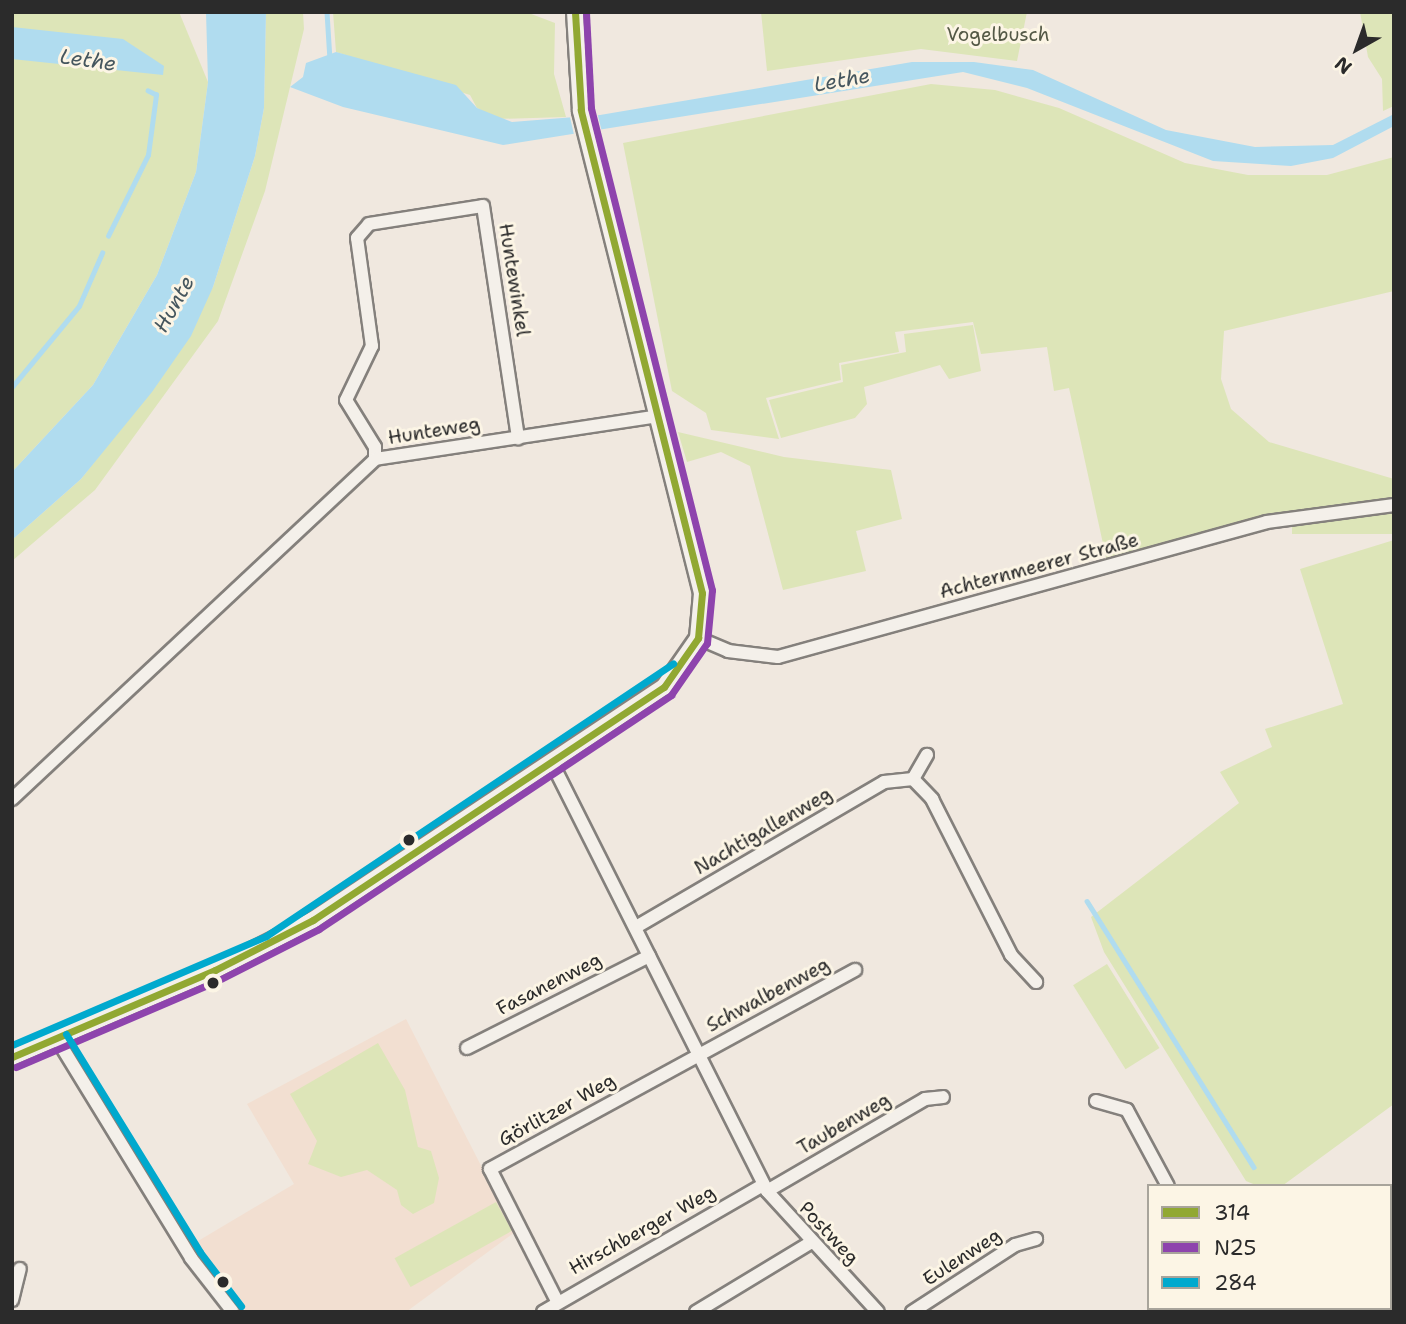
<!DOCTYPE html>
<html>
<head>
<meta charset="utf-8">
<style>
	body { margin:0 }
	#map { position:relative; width:1406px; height:1324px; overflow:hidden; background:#f0e8df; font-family:"Shantell Sans",sans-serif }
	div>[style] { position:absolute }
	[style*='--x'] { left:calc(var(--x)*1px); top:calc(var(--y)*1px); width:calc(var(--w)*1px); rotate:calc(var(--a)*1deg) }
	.built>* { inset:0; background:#f2dfd1 }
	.green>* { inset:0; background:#dde5b8; transform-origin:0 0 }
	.water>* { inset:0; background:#b0dcef }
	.pier>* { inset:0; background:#f0e8df }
	.stream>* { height:4.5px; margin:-2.25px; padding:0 2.25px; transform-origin:2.25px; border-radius:2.25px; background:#b0dcef }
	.roads { filter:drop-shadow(2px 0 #84807c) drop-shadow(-2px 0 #84807c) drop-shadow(0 2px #84807c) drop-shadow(0 -2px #84807c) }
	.minor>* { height:12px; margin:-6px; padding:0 6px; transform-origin:6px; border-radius:6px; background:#f4f0ea }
	.tertiary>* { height:16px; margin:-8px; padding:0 8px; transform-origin:8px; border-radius:8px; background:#f4f0ea }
	.bus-1>* { height:7px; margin:-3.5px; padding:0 3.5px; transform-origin:3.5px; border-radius:3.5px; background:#91a832 }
	.bus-2>* { height:7px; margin:-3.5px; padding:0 3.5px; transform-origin:3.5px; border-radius:3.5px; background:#8e44ad }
	.bus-3>* { height:7px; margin:-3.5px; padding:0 3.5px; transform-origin:3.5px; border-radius:3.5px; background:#00a9ce }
	.dots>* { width:19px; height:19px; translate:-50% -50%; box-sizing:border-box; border:4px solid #fcf5e5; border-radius:50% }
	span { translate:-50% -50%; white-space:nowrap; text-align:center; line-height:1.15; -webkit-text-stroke:6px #fcf5e5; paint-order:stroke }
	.park-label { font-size:19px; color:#545946 }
	.street-label { font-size:19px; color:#2b2b2b }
	.water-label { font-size:21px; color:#45565e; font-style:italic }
	.frame { position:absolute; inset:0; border:14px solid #2b2b2b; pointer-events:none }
	.legend { position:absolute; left:1147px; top:1184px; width:245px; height:126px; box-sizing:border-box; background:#fcf5e5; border:2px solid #a8a49b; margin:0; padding:9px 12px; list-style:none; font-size:21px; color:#2b2b2b }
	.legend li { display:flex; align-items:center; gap:14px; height:35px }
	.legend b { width:35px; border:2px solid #a8a49b }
	.north { position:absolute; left:1322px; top:14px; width:70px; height:70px; -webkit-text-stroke:5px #fcf5e5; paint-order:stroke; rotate:220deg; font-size:19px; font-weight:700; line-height:28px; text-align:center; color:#2b2b2b }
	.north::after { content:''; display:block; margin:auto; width:24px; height:32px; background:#2b2b2b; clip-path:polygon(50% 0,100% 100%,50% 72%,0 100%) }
</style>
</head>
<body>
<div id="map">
	<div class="built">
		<div style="clip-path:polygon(406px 1019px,515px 1232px,406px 1312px,247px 1312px,193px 1244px,294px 1184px,247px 1104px)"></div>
	</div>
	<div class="green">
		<div style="clip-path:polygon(12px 12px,179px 12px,208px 82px,196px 172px,157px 275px,93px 385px,12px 472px)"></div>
		<div style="clip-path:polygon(266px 12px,303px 12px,304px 29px,265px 191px,218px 321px,95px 490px,12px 561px,12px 540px,81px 479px,114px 437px,213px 287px,255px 156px,264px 108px)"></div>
		<div style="clip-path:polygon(333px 12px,526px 12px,555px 23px,554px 74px,566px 117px,497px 119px,477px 108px,470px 95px,336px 52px)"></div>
		<div style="clip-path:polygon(761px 12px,1027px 12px,1017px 61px,921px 49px,767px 71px)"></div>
		<div style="clip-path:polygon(1360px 12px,1394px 12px,1394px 106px,1383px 111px,1382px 79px,1368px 57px)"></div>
		<div style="clip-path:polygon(931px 84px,995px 90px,1059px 108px,1185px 163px,1248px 175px,1327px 175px,1394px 157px,1394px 291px,1224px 331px,1221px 379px,1231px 409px,1269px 442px,1394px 479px,1394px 499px,1107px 562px,1069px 388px,1054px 391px,1047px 347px,981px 354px,973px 322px,895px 332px,899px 352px,839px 363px,841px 380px,766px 398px,779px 439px,711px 430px,706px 413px,672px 391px,623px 143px)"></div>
		<div style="clip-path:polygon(973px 325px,981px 371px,949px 379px,940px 365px,864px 387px,867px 404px,855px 418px,781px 438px,769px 400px,843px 382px,841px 365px,906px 352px,904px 334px)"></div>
		<div style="clip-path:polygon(678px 432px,784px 457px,891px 470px,902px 519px,856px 531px,866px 571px,783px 590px,750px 466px,721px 452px,687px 462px)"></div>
		<div style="left:1394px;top:513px;width:21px;height:102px;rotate:90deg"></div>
		<div style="clip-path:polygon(1394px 540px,1394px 1104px,1282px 1186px,1258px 1186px,1246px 1181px,1104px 952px,1091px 917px,1239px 803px,1220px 772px,1272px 747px,1265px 729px,1343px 704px,1300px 569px)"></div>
		<div style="left:1107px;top:964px;width:99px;height:40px;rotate:58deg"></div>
		<div style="clip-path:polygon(378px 1043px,405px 1090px,418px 1147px,431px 1151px,439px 1178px,434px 1203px,413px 1214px,401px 1205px,397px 1190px,367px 1170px,341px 1177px,308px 1164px,317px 1141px,290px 1094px)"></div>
		<div style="left:496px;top:1202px;width:33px;height:116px;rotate:61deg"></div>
	</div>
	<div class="water">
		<div style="clip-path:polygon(206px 12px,266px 12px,264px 108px,255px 156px,213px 287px,191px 336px,152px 392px,81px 479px,12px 540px,12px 472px,93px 385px,157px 275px,196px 172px,208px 82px)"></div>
		<div style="clip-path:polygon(12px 27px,123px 39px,164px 66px,163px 75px,12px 59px)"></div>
		<div style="clip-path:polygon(336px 52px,456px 85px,477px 108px,512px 122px,600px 115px,912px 62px,974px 62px,1033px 70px,1166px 130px,1255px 147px,1333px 145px,1394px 114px,1394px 126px,1333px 158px,1291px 166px,1213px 161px,1027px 88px,963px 72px,503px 145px,343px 107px,290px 87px,303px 77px,306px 63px)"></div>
	</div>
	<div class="pier">
		<div style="clip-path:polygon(597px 112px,602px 132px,575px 139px,569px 113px)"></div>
	</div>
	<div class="stream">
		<div style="--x:327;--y:12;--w:48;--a:86.4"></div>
		<div style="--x:108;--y:236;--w:90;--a:-63.7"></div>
		<div style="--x:148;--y:155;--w:61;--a:-82.4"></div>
		<div style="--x:156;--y:95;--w:9;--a:-153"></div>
		<div style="--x:12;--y:387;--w:105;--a:-50.4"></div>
		<div style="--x:79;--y:306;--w:58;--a:-66.5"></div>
		<div style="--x:1087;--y:901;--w:314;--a:57.9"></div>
	</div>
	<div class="roads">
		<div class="minor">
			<div style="--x:375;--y:459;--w:12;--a:-90"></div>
			<div style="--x:375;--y:447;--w:55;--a:-121.7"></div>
			<div style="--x:346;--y:400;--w:60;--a:-64.3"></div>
			<div style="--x:372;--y:346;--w:109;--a:-97.9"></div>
			<div style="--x:357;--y:238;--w:18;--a:-49"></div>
			<div style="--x:369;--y:224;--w:115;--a:-9"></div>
			<div style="--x:483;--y:206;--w:235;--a:81.4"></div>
			<div style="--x:698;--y:638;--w:33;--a:23"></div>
			<div style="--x:728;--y:651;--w:50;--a:6.8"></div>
			<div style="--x:778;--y:657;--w:507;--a:-15.43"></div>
			<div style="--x:1267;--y:522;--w:128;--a:-7.6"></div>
			<div style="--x:552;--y:763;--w:479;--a:63.3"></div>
			<div style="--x:767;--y:1191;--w:164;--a:47.5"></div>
			<div style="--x:913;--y:779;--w:28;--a:-60"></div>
			<div style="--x:12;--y:799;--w:497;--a:-43.1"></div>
			<div style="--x:375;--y:459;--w:287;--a:-8.6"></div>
			<div style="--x:636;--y:927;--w:287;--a:-30.3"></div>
			<div style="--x:884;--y:782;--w:29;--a:-6"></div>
			<div style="--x:913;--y:779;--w:28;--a:46"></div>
			<div style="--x:932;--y:799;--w:175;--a:63.1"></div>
			<div style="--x:1011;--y:955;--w:37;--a:47"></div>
			<div style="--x:57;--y:1039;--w:257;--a:58.5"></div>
			<div style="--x:191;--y:1258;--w:68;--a:52.1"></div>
			<div style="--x:467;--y:1048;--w:204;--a:-26.8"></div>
			<div style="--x:1096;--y:1101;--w:32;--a:16"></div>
			<div style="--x:1127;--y:1110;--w:86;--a:61.7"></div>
			<div style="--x:767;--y:1191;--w:183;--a:-30.2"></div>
			<div style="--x:925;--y:1099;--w:18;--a:-6"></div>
			<div style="--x:12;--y:1300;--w:32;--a:-76"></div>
			<div style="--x:557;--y:1301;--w:148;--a:-116.9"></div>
			<div style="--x:490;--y:1169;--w:416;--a:-28.6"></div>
			<div style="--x:543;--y:1312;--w:254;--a:-30"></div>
			<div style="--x:696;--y:1312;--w:133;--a:-31.2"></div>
			<div style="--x:912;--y:1312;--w:123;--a:-33"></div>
			<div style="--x:1015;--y:1245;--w:22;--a:-16"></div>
			<div style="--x:1216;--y:1312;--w:4;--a:-63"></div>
		</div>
		<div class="tertiary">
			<div style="--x:12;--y:1057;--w:221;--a:-23.2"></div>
			<div style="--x:215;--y:970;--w:110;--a:-27"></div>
			<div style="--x:313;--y:920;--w:421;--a:-33.6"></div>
			<div style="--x:664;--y:687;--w:60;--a:-55.2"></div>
			<div style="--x:698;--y:638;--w:45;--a:-84.9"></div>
			<div style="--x:702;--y:593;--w:498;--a:-104.1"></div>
			<div style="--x:581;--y:110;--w:98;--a:-93.5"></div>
		</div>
	</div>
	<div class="bus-1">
		<div style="--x:12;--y:1057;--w:221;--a:-23.2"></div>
		<div style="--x:215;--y:970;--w:110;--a:-27"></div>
		<div style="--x:313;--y:920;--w:421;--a:-33.6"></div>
		<div style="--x:664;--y:687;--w:60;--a:-55.2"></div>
		<div style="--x:698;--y:638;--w:45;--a:-84.9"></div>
		<div style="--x:702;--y:593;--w:498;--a:-104.1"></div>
		<div style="--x:581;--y:110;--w:98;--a:-93.5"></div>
	</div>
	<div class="bus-2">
		<div style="--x:16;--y:1067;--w:221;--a:-23.2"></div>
		<div style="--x:219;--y:980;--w:112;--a:-27"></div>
		<div style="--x:319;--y:929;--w:423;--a:-33.6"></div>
		<div style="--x:671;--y:695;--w:63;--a:-55.3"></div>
		<div style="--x:707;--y:643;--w:53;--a:-84.6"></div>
		<div style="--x:712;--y:590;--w:497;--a:-104.1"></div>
		<div style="--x:591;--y:108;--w:96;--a:-93"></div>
	</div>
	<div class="bus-3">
		<div style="--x:66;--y:1034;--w:256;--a:58.4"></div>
		<div style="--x:200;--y:1252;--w:68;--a:52.8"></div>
		<div style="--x:12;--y:1045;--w:276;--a:-23.2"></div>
		<div style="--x:266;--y:936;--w:490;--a:-33.8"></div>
	</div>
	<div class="dots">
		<div style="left:409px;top:840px;background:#2b2b2b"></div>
		<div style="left:213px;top:983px;background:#2b2b2b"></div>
		<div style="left:223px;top:1282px;background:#2b2b2b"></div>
	</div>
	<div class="park-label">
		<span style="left:998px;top:35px">Vogelbusch</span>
	</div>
	<div class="street-label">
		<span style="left:514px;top:280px;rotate:81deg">Huntewinkel</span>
		<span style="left:434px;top:431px;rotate:-9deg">Hunteweg</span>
		<span style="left:1039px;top:566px;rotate:-15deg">Achternmeerer Straße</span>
		<span style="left:763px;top:831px;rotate:-30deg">Nachtigallenweg</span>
		<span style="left:549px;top:984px;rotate:-27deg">Fasanenweg</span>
		<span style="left:768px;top:995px;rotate:-28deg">Schwalbenweg</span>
		<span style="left:557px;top:1110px;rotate:-29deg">Görlitzer Weg</span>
		<span style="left:844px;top:1124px;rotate:-30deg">Taubenweg</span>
		<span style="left:642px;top:1230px;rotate:-29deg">Hirschberger Weg</span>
		<span style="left:829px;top:1233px;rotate:47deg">Postweg</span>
		<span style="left:962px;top:1257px;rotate:-33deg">Eulenweg</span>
	</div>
	<div class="water-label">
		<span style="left:88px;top:60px;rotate:8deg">Lethe</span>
		<span style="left:842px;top:80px;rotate:-10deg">Lethe</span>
		<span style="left:174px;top:304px;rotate:-61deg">Hunte</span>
	</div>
	<div class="frame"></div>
	<ul class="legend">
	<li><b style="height:9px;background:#91a832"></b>314</li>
	<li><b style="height:9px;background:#8e44ad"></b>N25</li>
	<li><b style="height:9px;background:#00a9ce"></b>284</li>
	</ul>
	<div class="north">N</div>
</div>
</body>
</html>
